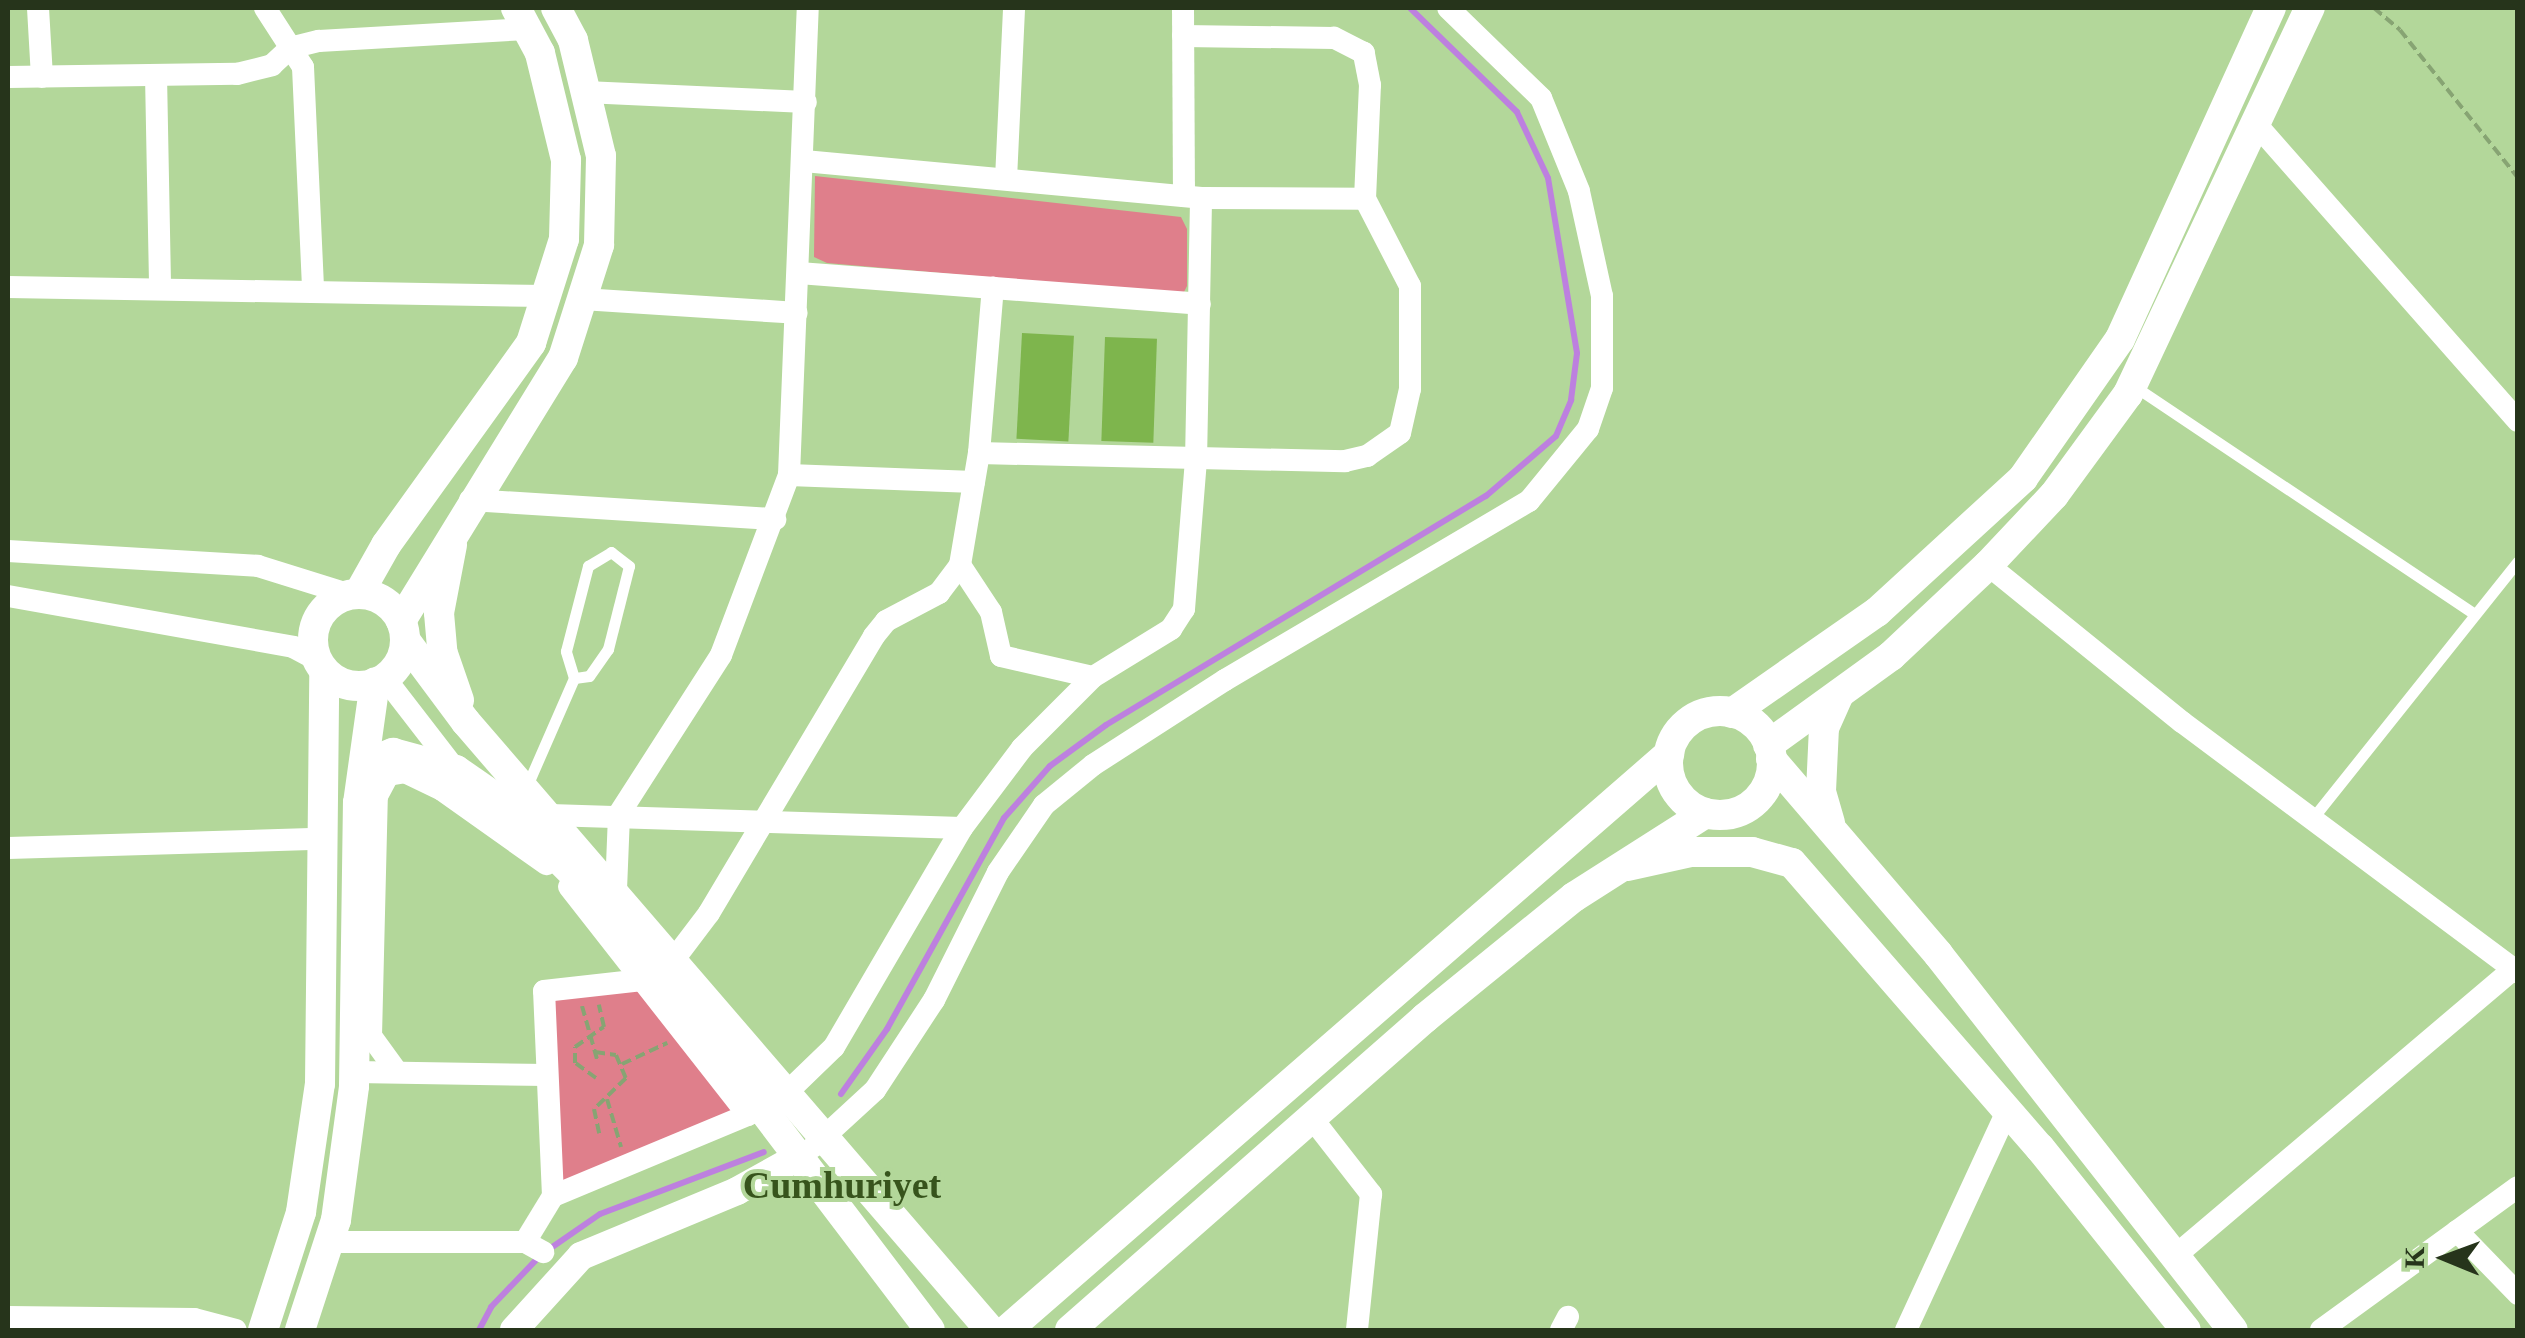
<!DOCTYPE html>
<html>
<head>
<meta charset="utf-8">
<style>
	body { margin:0 }
	#map { position:relative; width:2525px; height:1338px; overflow:hidden; background:#b3d79a; font-family:"Times New Roman",serif }
	div>[style] { position:absolute }
	[style*='--x'] { left:calc(var(--x)*1px); top:calc(var(--y)*1px); width:calc(var(--w)*1px); rotate:calc(var(--a)*1deg) }
	.green>* { inset:0; background:#df7f8b }
	.stream>* { height:6px; margin:-3px; padding:0 3px; transform-origin:3px; border-radius:3px; background:#bd80df }
	.building>* { inset:0; background:#7eb54d; transform-origin:0 0 }
	.path>* { height:4px; margin-top:-2px; transform-origin:0; background:repeating-linear-gradient(90deg,#87a473 0 10px,transparent 0 15px) }
	.service>* { height:11px; margin:-5.5px; padding:0 5.5px; transform-origin:5.5px; border-radius:5.5px; background:#fff }
	.minor>* { height:22px; margin:-11px; padding:0 11px; transform-origin:11px; border-radius:11px; background:#fff }
	.tertiary>* { height:28px; margin:-14px; padding:0 14px; transform-origin:14px; border-radius:14px; background:#fff }
	.secondary>* { height:30px; margin:-15px; padding:0 15px; transform-origin:15px; border-radius:15px; background:#fff }
	.secondary>.ring { margin:-15px; padding:0; box-sizing:content-box; background:none; border:30px solid #fff; border-radius:50% }
	span { translate:-50% -50%; white-space:nowrap; text-align:center; line-height:1.15; -webkit-text-stroke:8px #b3d79a; paint-order:stroke }
	.district-label { font-size:38px; color:#37541c; font-weight:700 }
	.frame { position:absolute; inset:0; border:10px solid #26341b; pointer-events:none }
	.north { position:absolute; left:2395px; top:1208px; width:100px; height:100px; -webkit-text-stroke:8px #b3d79a; paint-order:stroke; rotate:271deg; font-size:28px; font-weight:700; line-height:40px; text-align:center; color:#26341b }
	.north::after { content:''; display:block; margin:auto; width:35px; height:45px; background:#26341b; clip-path:polygon(50% 0,100% 100%,50% 72%,0 100%) }
</style>
</head>
<body>
<div id="map">
	<div class="green">
		<div style="clip-path:polygon(815px 176px,1181px 217px,1187px 229px,1187px 286px,1183px 294px,827px 263px,814px 257px)"></div>
		<div style="clip-path:polygon(640px 982px,742px 1113px,557px 1189px,548px 994px)"></div>
	</div>
	<div class="stream">
		<div style="--x:841;--y:1094;--w:80;--a:-54.7"></div>
		<div style="--x:887;--y:1029;--w:241;--a:-61"></div>
		<div style="--x:1004;--y:818;--w:69;--a:-48.5"></div>
		<div style="--x:1050;--y:766;--w:69;--a:-36.2"></div>
		<div style="--x:1106;--y:725;--w:444;--a:-31.1"></div>
		<div style="--x:1486;--y:496;--w:92;--a:-40.6"></div>
		<div style="--x:1556;--y:436;--w:39;--a:-67"></div>
		<div style="--x:1571;--y:400;--w:47;--a:-82.7"></div>
		<div style="--x:1577;--y:353;--w:177;--a:-99.4"></div>
		<div style="--x:1548;--y:178;--w:73;--a:-115.2"></div>
		<div style="--x:1517;--y:112;--w:149;--a:-135.8"></div>
		<div style="--x:548;--y:1250;--w:63;--a:-34.7"></div>
		<div style="--x:600;--y:1214;--w:175;--a:-20.7"></div>
		<div style="--x:479;--y:1330;--w:26;--a:-62"></div>
		<div style="--x:491;--y:1307;--w:68;--a:-46.2"></div>
	</div>
	<div class="building">
		<div style="left:1022px;top:333px;width:52px;height:106px;rotate:3deg"></div>
		<div style="left:1105px;top:337px;width:52px;height:104px;rotate:2deg"></div>
	</div>
	<div class="path">
		<div style="--x:2374;--y:8;--w:34;--a:40"></div>
		<div style="--x:2400;--y:30;--w:189;--a:51.4"></div>
		<div style="--x:582;--y:1006;--w:55;--a:74.2"></div>
		<div style="--x:595;--y:1052;--w:21;--a:8"></div>
		<div style="--x:616;--y:1055;--w:25;--a:67"></div>
		<div style="--x:626;--y:1078;--w:45;--a:135.9"></div>
		<div style="--x:594;--y:1109;--w:25;--a:78"></div>
		<div style="--x:622;--y:1064;--w:50;--a:-25"></div>
		<div style="--x:596;--y:1078;--w:26;--a:-144"></div>
		<div style="--x:575;--y:1063;--w:16;--a:-90"></div>
		<div style="--x:575;--y:1047;--w:35;--a:-35"></div>
		<div style="--x:604;--y:1027;--w:23;--a:-103"></div>
		<div style="--x:607;--y:1099;--w:50;--a:73.7"></div>
	</div>
	<div class="service">
		<div style="--x:2134;--y:386;--w:410;--a:33.8"></div>
		<div style="--x:526;--y:788;--w:120;--a:-66.4"></div>
		<div style="--x:574;--y:678;--w:28;--a:-107"></div>
		<div style="--x:566;--y:651;--w:88;--a:-75.5"></div>
		<div style="--x:588;--y:566;--w:27;--a:-31"></div>
		<div style="--x:611;--y:552;--w:23;--a:38"></div>
		<div style="--x:629;--y:566;--w:86;--a:104.2"></div>
		<div style="--x:608;--y:649;--w:33;--a:125"></div>
		<div style="--x:589;--y:676;--w:15;--a:172"></div>
		<div style="--x:2312;--y:819;--w:330;--a:-51.4"></div>
	</div>
	<div class="minor">
		<div style="--x:38;--y:8;--w:69;--a:86.7"></div>
		<div style="--x:265;--y:8;--w:70;--a:57.2"></div>
		<div style="--x:303;--y:67;--w:223;--a:87.4"></div>
		<div style="--x:1183;--y:8;--w:188;--a:89.7"></div>
		<div style="--x:156;--y:75;--w:213;--a:88.9"></div>
		<div style="--x:8;--y:77;--w:229;--a:-0.8"></div>
		<div style="--x:237;--y:74;--w:36;--a:-14"></div>
		<div style="--x:272;--y:65;--w:25;--a:-43"></div>
		<div style="--x:290;--y:48;--w:30;--a:-14"></div>
		<div style="--x:319;--y:41;--w:209;--a:-3.3"></div>
		<div style="--x:585;--y:92;--w:221;--a:2.6"></div>
		<div style="--x:2256;--y:124;--w:396;--a:48.6"></div>
		<div style="--x:804;--y:161;--w:399;--a:5.3"></div>
		<div style="--x:1201;--y:198;--w:164;--a:0.3"></div>
		<div style="--x:1006;--y:179;--w:171;--a:-87.3"></div>
		<div style="--x:799;--y:273;--w:402;--a:4.4"></div>
		<div style="--x:8;--y:287;--w:538;--a:0.96"></div>
		<div style="--x:582;--y:299;--w:215;--a:3.7"></div>
		<div style="--x:979;--y:453;--w:366;--a:1.3"></div>
		<div style="--x:1345;--y:461;--w:23;--a:-13"></div>
		<div style="--x:1367;--y:456;--w:40;--a:-34.9"></div>
		<div style="--x:1400;--y:433;--w:45;--a:-77.2"></div>
		<div style="--x:1410;--y:389;--w:103;--a:-90"></div>
		<div style="--x:1410;--y:286;--w:98;--a:-117.3"></div>
		<div style="--x:1365;--y:199;--w:114;--a:-87.5"></div>
		<div style="--x:1370;--y:85;--w:33;--a:-101"></div>
		<div style="--x:1364;--y:53;--w:34;--a:-153"></div>
		<div style="--x:1334;--y:38;--w:151;--a:-179.2"></div>
		<div style="--x:789;--y:475;--w:185;--a:2.2"></div>
		<div style="--x:470;--y:500;--w:306;--a:3.6"></div>
		<div style="--x:8;--y:551;--w:250;--a:3.4"></div>
		<div style="--x:258;--y:566;--w:94;--a:17.3"></div>
		<div style="--x:960;--y:565;--w:56;--a:56.6"></div>
		<div style="--x:991;--y:612;--w:45;--a:77.2"></div>
		<div style="--x:1001;--y:656;--w:94;--a:12.9"></div>
		<div style="--x:1988;--y:565;--w:250;--a:39"></div>
		<div style="--x:2182;--y:722;--w:419;--a:36.7"></div>
		<div style="--x:8;--y:596;--w:290;--a:10.1"></div>
		<div style="--x:293;--y:647;--w:26;--a:28"></div>
		<div style="--x:384;--y:677;--w:118;--a:52.3"></div>
		<div style="--x:550;--y:815;--w:412;--a:1.8"></div>
		<div style="--x:8;--y:848;--w:311;--a:-1.7"></div>
		<div style="--x:616;--y:890;--w:76;--a:-87.7"></div>
		<div style="--x:619;--y:814;--w:189;--a:-57.3"></div>
		<div style="--x:721;--y:655;--w:192;--a:-69.3"></div>
		<div style="--x:789;--y:475;--w:467;--a:-87.7"></div>
		<div style="--x:675;--y:958;--w:56;--a:-52.9"></div>
		<div style="--x:709;--y:913;--w:322;--a:-59.2"></div>
		<div style="--x:874;--y:636;--w:19;--a:-51"></div>
		<div style="--x:886;--y:621;--w:60;--a:-27.8"></div>
		<div style="--x:939;--y:593;--w:35;--a:-53"></div>
		<div style="--x:960;--y:565;--w:114;--a:-80.4"></div>
		<div style="--x:979;--y:453;--w:166;--a:-85.2"></div>
		<div style="--x:355;--y:1072;--w:192;--a:0.9"></div>
		<div style="--x:397;--y:1072;--w:44;--a:-125.8"></div>
		<div style="--x:371;--y:1036;--w:240;--a:-88.6"></div>
		<div style="--x:377;--y:796;--w:24;--a:-62"></div>
		<div style="--x:388;--y:775;--w:17;--a:-10"></div>
		<div style="--x:405;--y:772;--w:41;--a:25.9"></div>
		<div style="--x:442;--y:790;--w:128;--a:35.4"></div>
		<div style="--x:777;--y:1102;--w:79;--a:-44"></div>
		<div style="--x:834;--y:1047;--w:254;--a:-59.7"></div>
		<div style="--x:962;--y:828;--w:100;--a:-53.1"></div>
		<div style="--x:1022;--y:748;--w:100;--a:-45"></div>
		<div style="--x:1093;--y:677;--w:92;--a:-31.6"></div>
		<div style="--x:1171;--y:629;--w:24;--a:-57"></div>
		<div style="--x:1184;--y:609;--w:148;--a:-85.4"></div>
		<div style="--x:1196;--y:461;--w:263;--a:-88.9"></div>
		<div style="--x:1311;--y:1117;--w:98;--a:52.1"></div>
		<div style="--x:1371;--y:1194;--w:137;--a:95.9"></div>
		<div style="--x:813;--y:1147;--w:84;--a:-42.6"></div>
		<div style="--x:875;--y:1090;--w:108;--a:-56.8"></div>
		<div style="--x:934;--y:1000;--w:143;--a:-63.4"></div>
		<div style="--x:998;--y:872;--w:81;--a:-55.5"></div>
		<div style="--x:1044;--y:805;--w:63;--a:-39.2"></div>
		<div style="--x:1093;--y:765;--w:157;--a:-32.8"></div>
		<div style="--x:1225;--y:680;--w:353;--a:-30.5"></div>
		<div style="--x:1529;--y:501;--w:93;--a:-50.7"></div>
		<div style="--x:1588;--y:429;--w:43;--a:-71.1"></div>
		<div style="--x:1602;--y:388;--w:92;--a:-90"></div>
		<div style="--x:1602;--y:296;--w:107;--a:-102.4"></div>
		<div style="--x:1579;--y:191;--w:100;--a:-112.2"></div>
		<div style="--x:1541;--y:98;--w:129;--a:-135.9"></div>
		<div style="--x:553;--y:1196;--w:211;--a:-22.6"></div>
		<div style="--x:748;--y:1115;--w:290;--a:-128.1"></div>
		<div style="--x:2457;--y:1231;--w:88;--a:45.9"></div>
		<div style="--x:329;--y:1242;--w:196;--a:0"></div>
		<div style="--x:525;--y:1242;--w:21;--a:29"></div>
		<div style="--x:525;--y:1242;--w:54;--a:-58.7"></div>
		<div style="--x:553;--y:1196;--w:205;--a:-92.5"></div>
		<div style="--x:544;--y:991;--w:99;--a:-6.4"></div>
		<div style="--x:2175;--y:1256;--w:444;--a:-40.3"></div>
		<div style="--x:8;--y:1317;--w:186;--a:0.6"></div>
		<div style="--x:194;--y:1319;--w:43;--a:14.7"></div>
		<div style="--x:1561;--y:1330;--w:15;--a:-62"></div>
		<div style="--x:1906;--y:1330;--w:241;--a:-65.2"></div>
		<div style="--x:2321;--y:1330;--w:243;--a:-36"></div>
	</div>
	<div class="tertiary">
		<div style="--x:514;--y:1330;--w:100;--a:-47.8"></div>
		<div style="--x:581;--y:1256;--w:169;--a:-22.6"></div>
		<div style="--x:737;--y:1191;--w:70;--a:-29.1"></div>
	</div>
	<div class="secondary">
		<div style="--x:452;--y:545;--w:69;--a:100.8"></div>
		<div style="--x:439;--y:613;--w:38;--a:85"></div>
		<div style="--x:442;--y:651;--w:52;--a:70.9"></div>
		<div style="--x:359;--y:593;--w:55;--a:-60.6"></div>
		<div style="--x:386;--y:545;--w:249;--a:-54.3"></div>
		<div style="--x:531;--y:343;--w:109;--a:-72.4"></div>
		<div style="--x:564;--y:239;--w:79;--a:-88.5"></div>
		<div style="--x:566;--y:160;--w:110;--a:-103.7"></div>
		<div style="--x:540;--y:53;--w:51;--a:-118.1"></div>
		<div class="ring" style="left:313px;top:594px;width:62px;height:62px"></div>
		<div style="--x:401;--y:621;--w:309;--a:-58.4"></div>
		<div style="--x:563;--y:358;--w:119;--a:-72.3"></div>
		<div style="--x:599;--y:245;--w:89;--a:-88.7"></div>
		<div style="--x:601;--y:156;--w:119;--a:-103.6"></div>
		<div style="--x:573;--y:40;--w:36;--a:-118"></div>
		<div style="--x:405;--y:640;--w:102;--a:53.4"></div>
		<div style="--x:466;--y:722;--w:803;--a:49.24"></div>
		<div class="ring" style="left:1668px;top:711px;width:74px;height:74px"></div>
		<div style="--x:1732;--y:713;--w:177;--a:-34.9"></div>
		<div style="--x:1877;--y:612;--w:198;--a:-42.5"></div>
		<div style="--x:2023;--y:478;--w:169;--a:-55.1"></div>
		<div style="--x:2120;--y:339;--w:364;--a:-65.5"></div>
		<div style="--x:1768;--y:745;--w:152;--a:-35.9"></div>
		<div style="--x:1891;--y:656;--w:133;--a:-43.2"></div>
		<div style="--x:1988;--y:565;--w:96;--a:-46.7"></div>
		<div style="--x:2054;--y:495;--w:125;--a:-53.8"></div>
		<div style="--x:2128;--y:394;--w:427;--a:-64.8"></div>
		<div style="--x:1771;--y:759;--w:257;--a:49.4"></div>
		<div style="--x:1938;--y:954;--w:478;--a:51.9"></div>
		<div style="--x:358;--y:803;--w:45;--a:-70.3"></div>
		<div style="--x:373;--y:761;--w:22;--a:-22"></div>
		<div style="--x:393;--y:753;--w:65;--a:15.1"></div>
		<div style="--x:456;--y:770;--w:56;--a:34.8"></div>
		<div style="--x:502;--y:802;--w:126;--a:45"></div>
		<div style="--x:591;--y:891;--w:102;--a:50.2"></div>
		<div style="--x:656;--y:969;--w:453;--a:52.8"></div>
		<div style="--x:1830;--y:823;--w:33;--a:-106"></div>
		<div style="--x:1821;--y:791;--w:63;--a:-87.3"></div>
		<div style="--x:1824;--y:728;--w:37;--a:-66"></div>
		<div style="--x:1627;--y:866;--w:66;--a:-12.3"></div>
		<div style="--x:1691;--y:852;--w:61;--a:0"></div>
		<div style="--x:1752;--y:852;--w:41;--a:15.4"></div>
		<div style="--x:1792;--y:863;--w:378;--a:49"></div>
		<div style="--x:2040;--y:1148;--w:233;--a:51.3"></div>
		<div style="--x:263;--y:1330;--w:124;--a:-72.1"></div>
		<div style="--x:301;--y:1212;--w:129;--a:-81.6"></div>
		<div style="--x:320;--y:1084;--w:413;--a:-89.4"></div>
		<div style="--x:300;--y:1330;--w:116;--a:-71.9"></div>
		<div style="--x:336;--y:1220;--w:135;--a:-82.3"></div>
		<div style="--x:354;--y:1086;--w:283;--a:-89.2"></div>
		<div style="--x:358;--y:803;--w:122;--a:-82"></div>
		<div style="--x:1007;--y:1330;--w:878;--a:-41.03"></div>
		<div style="--x:1070;--y:1330;--w:473;--a:-41.3"></div>
		<div style="--x:1425;--y:1018;--w:192;--a:-39.1"></div>
		<div style="--x:1574;--y:897;--w:156;--a:-32.5"></div>
	</div>
	<div class="district-label">
		<span style="left:842px;top:1186px">Cumhuriyet</span>
	</div>
	<div class="frame"></div>
	<div class="north">K</div>
</div>
</body>
</html>
